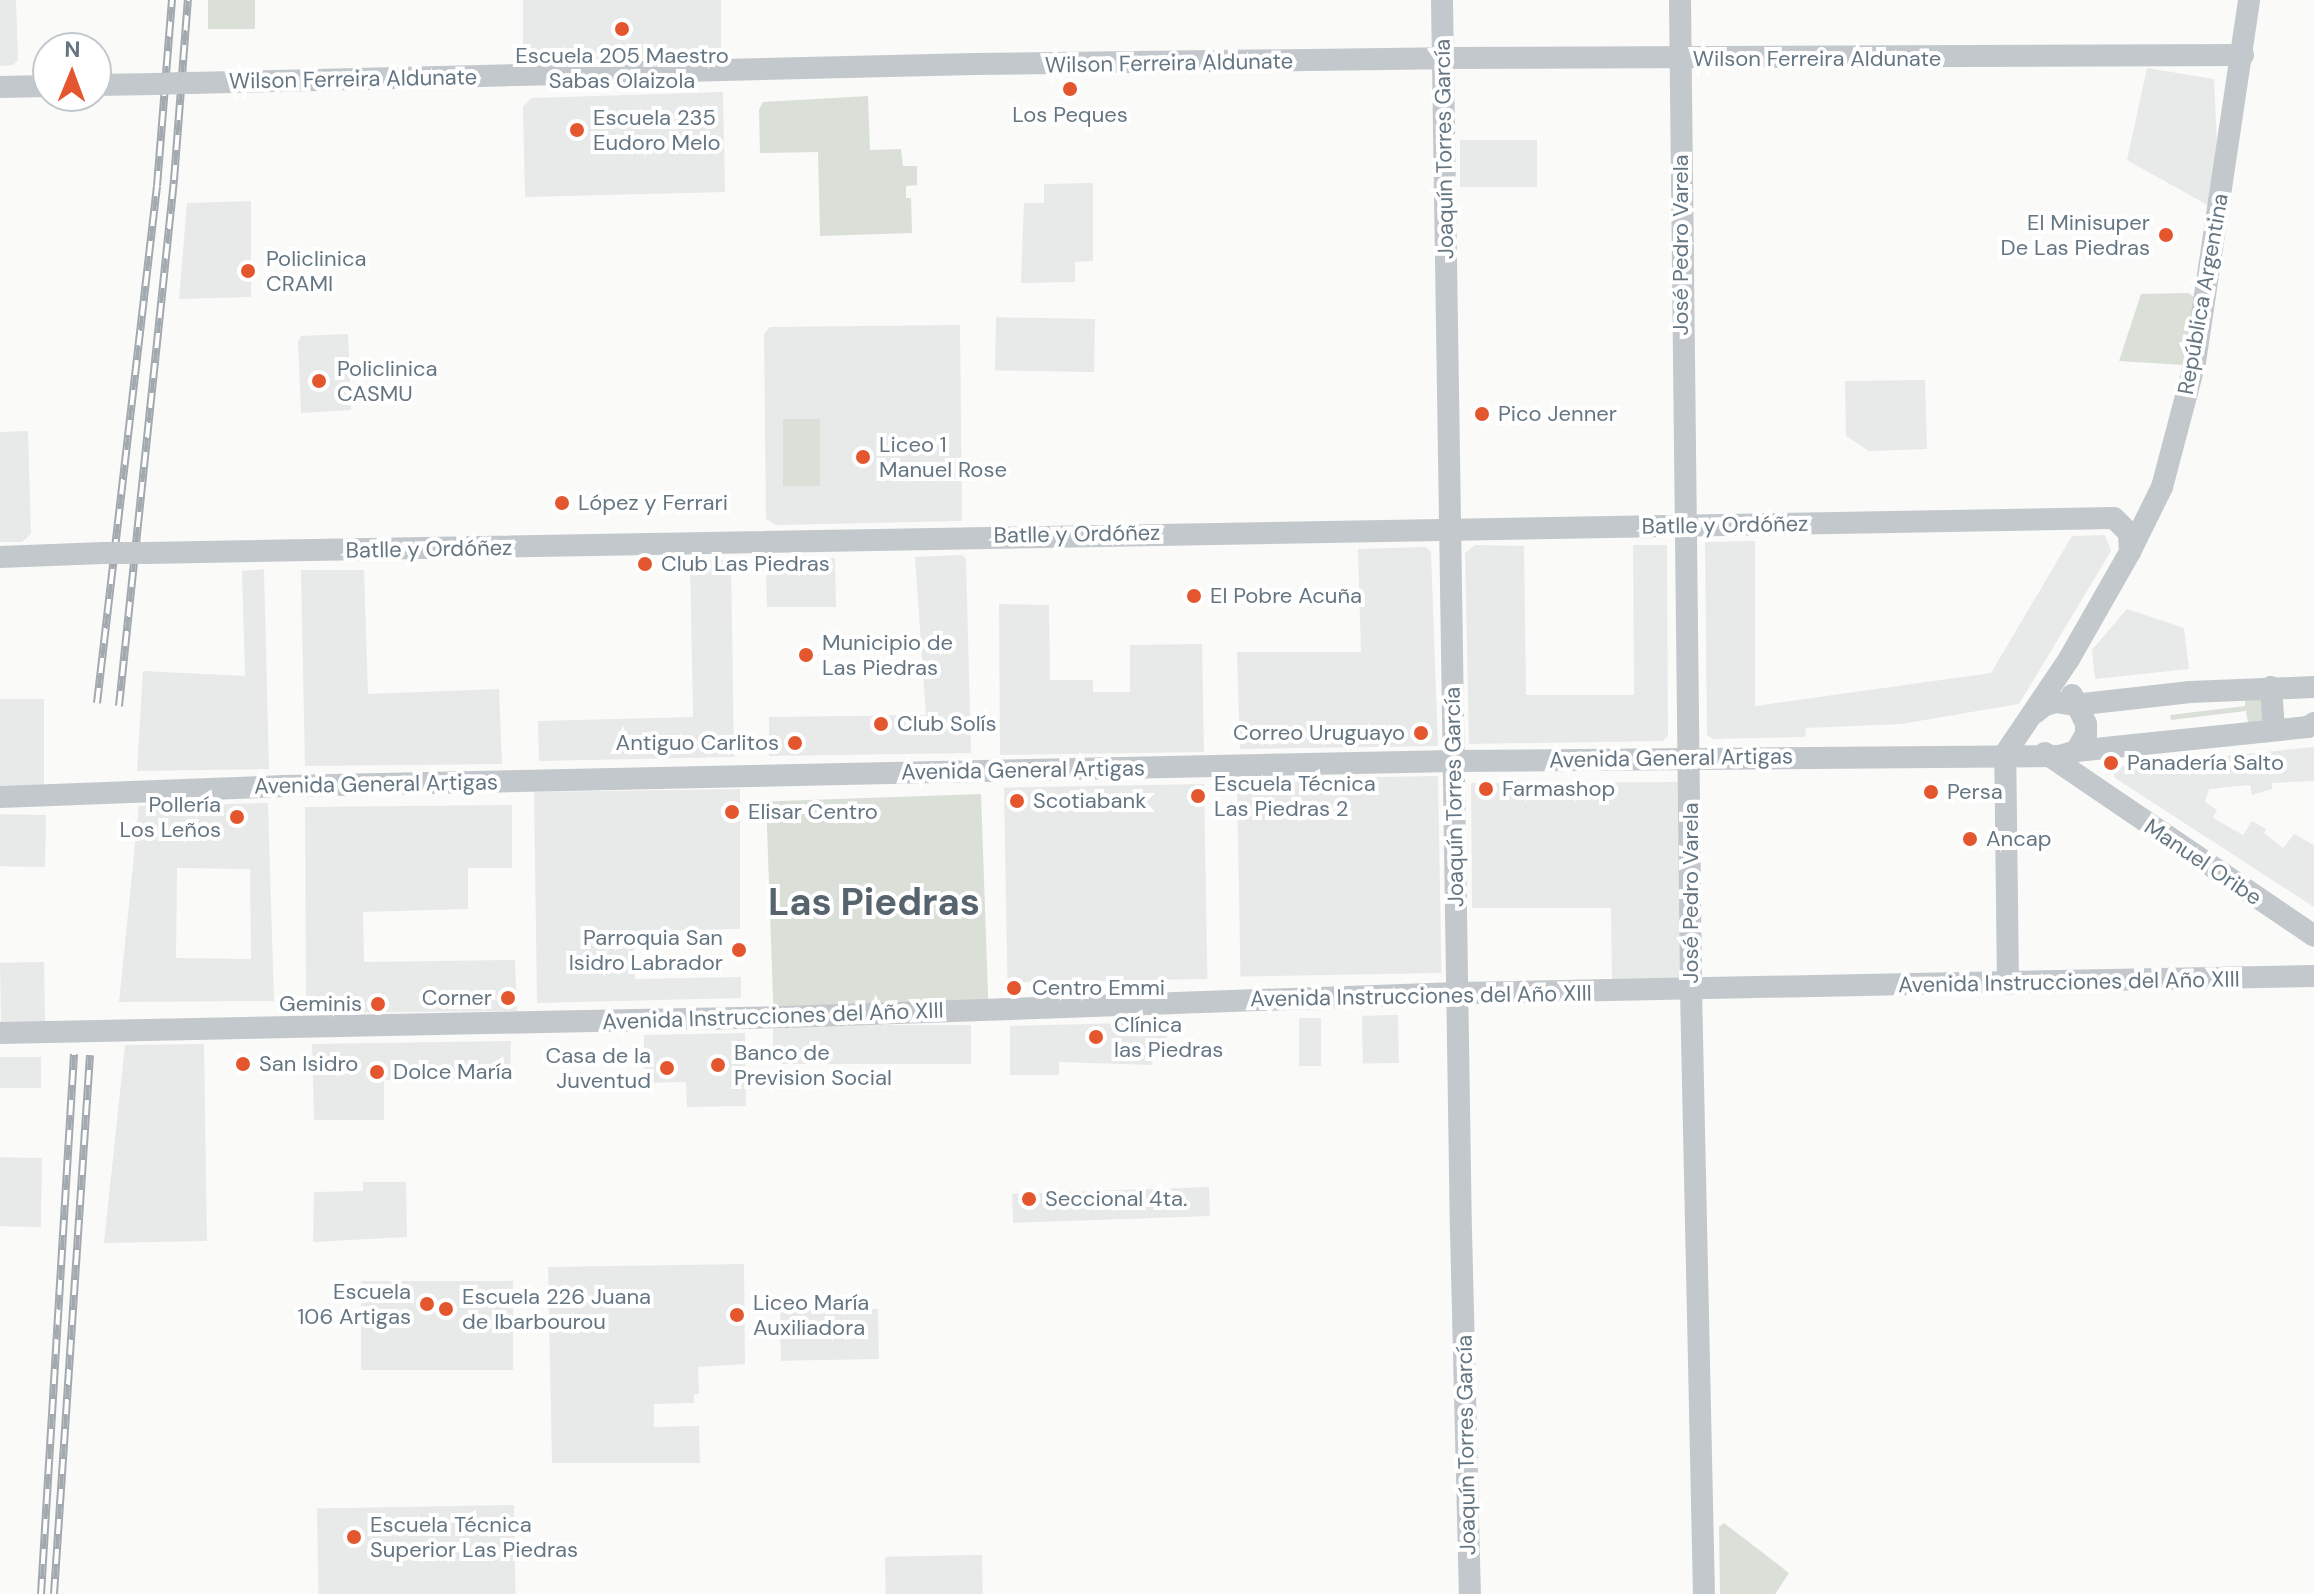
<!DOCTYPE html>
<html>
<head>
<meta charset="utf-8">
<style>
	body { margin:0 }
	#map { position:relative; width:2314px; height:1594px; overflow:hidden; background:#fafaf8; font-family:"DM Sans",sans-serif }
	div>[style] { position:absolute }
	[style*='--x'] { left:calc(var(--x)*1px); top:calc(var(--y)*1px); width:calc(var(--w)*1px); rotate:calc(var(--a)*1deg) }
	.built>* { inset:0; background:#e8e9e9; transform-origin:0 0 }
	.green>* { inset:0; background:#dadfd7; transform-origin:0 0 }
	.minor>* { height:22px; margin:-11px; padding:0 11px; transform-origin:11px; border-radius:11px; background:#c3c8cc }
	.rail>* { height:8px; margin-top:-4px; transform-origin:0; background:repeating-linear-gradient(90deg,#fff 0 15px,#a2aab0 0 30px); box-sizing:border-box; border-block:2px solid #a2aab0 }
	.minor-bridge>* { height:22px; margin:-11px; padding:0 11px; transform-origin:11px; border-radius:11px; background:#c3c8cc }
	.dots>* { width:22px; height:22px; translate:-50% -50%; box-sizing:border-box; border:4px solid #fff; border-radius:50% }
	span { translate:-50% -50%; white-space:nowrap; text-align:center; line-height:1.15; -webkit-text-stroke:8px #fff; paint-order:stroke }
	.poi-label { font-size:22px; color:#657683 }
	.left { translate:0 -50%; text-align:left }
	.right { translate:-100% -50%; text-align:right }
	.street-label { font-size:22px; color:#657683 }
	.town-label { font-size:38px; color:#57646e; font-weight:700 }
	.north { position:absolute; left:32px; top:32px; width:80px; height:80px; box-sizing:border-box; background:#fff; border:2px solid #c1c8cd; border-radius:50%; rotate:1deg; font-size:22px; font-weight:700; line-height:32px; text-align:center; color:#657683 }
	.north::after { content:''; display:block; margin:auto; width:28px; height:36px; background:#e4572e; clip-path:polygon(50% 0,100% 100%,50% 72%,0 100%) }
</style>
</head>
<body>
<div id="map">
	<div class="built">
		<div style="clip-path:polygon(0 0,16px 0,18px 60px,13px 65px,0 66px)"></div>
		<div style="left:523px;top:0;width:198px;height:61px"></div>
		<div style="clip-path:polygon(2147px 68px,2214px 79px,2220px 212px,2127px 160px)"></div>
		<div style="clip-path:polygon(723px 92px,725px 192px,525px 197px,523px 107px,531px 98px)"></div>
		<div style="left:1460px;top:140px;width:77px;height:47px"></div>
		<div style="clip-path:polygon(1093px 183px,1093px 261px,1075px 262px,1075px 282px,1021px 283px,1024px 203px,1044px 203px,1044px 184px)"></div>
		<div style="clip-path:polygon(251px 201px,251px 297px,179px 299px,187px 203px)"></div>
		<div style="left:1095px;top:319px;width:53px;height:99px;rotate:91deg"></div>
		<div style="clip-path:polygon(960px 325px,962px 521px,776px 525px,766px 519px,764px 334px,770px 327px)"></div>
		<div style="clip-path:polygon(348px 334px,351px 410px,301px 413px,298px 342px,301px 336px)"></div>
		<div style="clip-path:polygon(1925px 380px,1927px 449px,1869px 451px,1846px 436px,1845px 381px)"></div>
		<div style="clip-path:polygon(28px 431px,31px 534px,22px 542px,0 542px,0 432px)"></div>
		<div style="clip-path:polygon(2105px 535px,2111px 551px,2019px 704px,1901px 724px,1806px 728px,1805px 737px,1713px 739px,1707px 735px,1705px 542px,1755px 541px,1755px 706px,1991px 673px,2072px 536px)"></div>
		<div style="clip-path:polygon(1475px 545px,1524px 546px,1526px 695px,1634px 695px,1633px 545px,1667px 545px,1668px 736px,1663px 741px,1469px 744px,1465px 553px)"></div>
		<div style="clip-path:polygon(1426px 547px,1431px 552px,1438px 746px,1240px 749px,1237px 652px,1361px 652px,1358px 549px)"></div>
		<div style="clip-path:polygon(962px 555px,966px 559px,971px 753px,769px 756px,769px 717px,926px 715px,915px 557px)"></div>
		<div style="clip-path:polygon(835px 558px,836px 607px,767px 607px,766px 566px,771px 559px)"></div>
		<div style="clip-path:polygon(690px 560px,731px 560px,734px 757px,539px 761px,538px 721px,693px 717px)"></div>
		<div style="clip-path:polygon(264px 569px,269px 769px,137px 771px,143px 671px,245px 676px,242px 571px)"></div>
		<div style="clip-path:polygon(301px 570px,364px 570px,368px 694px,499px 689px,502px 764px,305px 766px)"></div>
		<div style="clip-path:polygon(999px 604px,1049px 605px,1050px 680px,1093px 680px,1093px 692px,1130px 692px,1130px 645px,1202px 644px,1204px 752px,1000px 755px)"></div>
		<div style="clip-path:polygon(2127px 609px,2184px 628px,2189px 669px,2095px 679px,2092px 650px)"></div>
		<div style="left:0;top:699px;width:44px;height:90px"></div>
		<div style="clip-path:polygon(2314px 747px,2314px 781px,2272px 783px,2272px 789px,2252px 795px,2250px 785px,2209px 789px,2205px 802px,2217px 810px,2213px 818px,2243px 835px,2252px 821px,2266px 829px,2264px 833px,2283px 848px,2294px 834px,2314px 845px,2314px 907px,2115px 778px,2113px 772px,2117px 767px)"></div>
		<div style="left:1438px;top:776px;width:197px;height:201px;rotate:89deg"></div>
		<div style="clip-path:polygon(1681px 782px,1682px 980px,1612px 980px,1611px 908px,1472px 908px,1471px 783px)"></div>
		<div style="left:1204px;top:784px;width:195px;height:200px;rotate:89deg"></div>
		<div style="clip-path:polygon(740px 789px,740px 929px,634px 931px,635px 979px,741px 977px,741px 998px,537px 1003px,534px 792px)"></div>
		<div style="clip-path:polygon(evenodd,268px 803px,274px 1001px,119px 1002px,139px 806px,268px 803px,177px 868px,250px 869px,251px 959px,176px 958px,177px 868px)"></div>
		<div style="clip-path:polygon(512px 805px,512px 868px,468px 868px,468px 909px,363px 912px,364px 962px,515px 960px,517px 1011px,306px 1013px,305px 807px)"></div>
		<div style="left:46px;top:815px;width:52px;height:46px;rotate:91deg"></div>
		<div style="left:44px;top:962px;width:62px;height:44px;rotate:89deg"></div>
		<div style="left:1398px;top:1015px;width:48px;height:36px;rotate:89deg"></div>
		<div style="left:1299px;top:1018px;width:22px;height:48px"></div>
		<div style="clip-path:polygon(1166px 1022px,1167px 1050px,1154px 1050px,1152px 1065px,1059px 1062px,1059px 1075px,1010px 1075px,1010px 1026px)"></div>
		<div style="left:971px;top:1025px;width:39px;height:198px;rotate:90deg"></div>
		<div style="clip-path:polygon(745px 1033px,746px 1106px,687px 1107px,686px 1082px,644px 1083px,644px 1035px)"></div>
		<div style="clip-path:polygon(511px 1041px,510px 1079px,384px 1080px,384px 1120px,314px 1120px,312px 1044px)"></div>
		<div style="clip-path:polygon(204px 1044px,207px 1241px,104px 1243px,125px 1045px)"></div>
		<div style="left:0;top:1057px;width:41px;height:31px"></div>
		<div style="left:42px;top:1158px;width:69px;height:42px;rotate:91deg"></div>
		<div style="clip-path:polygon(363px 1182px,406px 1182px,407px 1237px,313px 1242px,314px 1192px,363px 1191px)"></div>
		<div style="left:1209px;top:1187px;width:29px;height:197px;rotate:88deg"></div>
		<div style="clip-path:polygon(744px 1264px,745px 1364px,698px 1367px,699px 1394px,694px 1394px,694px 1403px,654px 1404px,654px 1427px,699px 1426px,700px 1463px,552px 1463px,548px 1267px)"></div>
		<div style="left:513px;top:1281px;width:89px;height:152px;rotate:90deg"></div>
		<div style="left:878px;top:1309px;width:50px;height:98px;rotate:89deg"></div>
		<div style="left:514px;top:1505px;width:89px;height:197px;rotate:89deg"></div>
		<div style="left:982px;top:1555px;width:39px;height:97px;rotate:89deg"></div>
	</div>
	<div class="green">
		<div style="left:208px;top:0;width:47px;height:29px"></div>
		<div style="clip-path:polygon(868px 96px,870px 150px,901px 149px,903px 166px,917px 166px,917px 185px,906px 186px,906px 198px,911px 198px,912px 233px,820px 236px,818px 152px,760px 153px,759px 110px,763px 102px)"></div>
		<div style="clip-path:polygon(2188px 293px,2196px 298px,2184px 365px,2119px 361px,2141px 294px)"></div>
		<div style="left:783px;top:419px;width:37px;height:67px"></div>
		<div style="clip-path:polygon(2261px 691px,2266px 723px,2248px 723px,2246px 711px,2171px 720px,2170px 715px,2245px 706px,2245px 696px)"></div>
		<div style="left:981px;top:794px;width:211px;height:215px;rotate:88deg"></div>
		<div style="clip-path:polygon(1724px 1523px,1789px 1573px,1775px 1594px,1720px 1594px,1719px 1527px)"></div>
	</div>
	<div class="minor">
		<div style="--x:1442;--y:0;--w:1231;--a:89.12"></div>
		<div style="--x:1461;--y:1231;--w:363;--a:88.6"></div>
		<div style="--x:1680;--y:0;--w:990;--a:89.36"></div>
		<div style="--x:1691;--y:990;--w:604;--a:88.77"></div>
		<div style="--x:190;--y:83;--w:785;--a:-1.39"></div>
		<div style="--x:975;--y:64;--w:468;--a:-0.7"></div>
		<div style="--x:1443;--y:58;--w:800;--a:-0.21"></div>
		<div style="--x:96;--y:85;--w:60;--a:-1"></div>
		<div style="--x:0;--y:87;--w:48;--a:-1.2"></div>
		<div style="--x:147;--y:553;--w:1967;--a:-1.02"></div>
		<div style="--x:2114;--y:518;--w:21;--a:45"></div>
		<div style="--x:2129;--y:533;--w:19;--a:87"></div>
		<div style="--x:0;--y:557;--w:103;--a:-2.2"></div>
		<div style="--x:2271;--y:687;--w:43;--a:86"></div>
		<div style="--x:2072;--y:695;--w:32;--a:64"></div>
		<div style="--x:2086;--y:724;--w:10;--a:90"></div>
		<div style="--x:2086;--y:734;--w:20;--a:120"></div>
		<div style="--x:2035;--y:713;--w:13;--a:-39"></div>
		<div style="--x:2045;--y:705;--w:11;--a:-15"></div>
		<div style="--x:2056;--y:702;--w:18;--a:9"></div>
		<div style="--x:2074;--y:705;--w:117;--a:-6.4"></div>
		<div style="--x:2190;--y:692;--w:124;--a:-2.3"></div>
		<div style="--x:2045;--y:753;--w:325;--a:34.2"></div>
		<div style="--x:0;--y:797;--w:285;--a:-2.2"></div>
		<div style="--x:285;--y:786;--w:1169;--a:-1.23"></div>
		<div style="--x:1454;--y:761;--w:605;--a:-0.47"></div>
		<div style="--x:2059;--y:756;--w:18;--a:-16"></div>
		<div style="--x:2076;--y:751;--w:233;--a:-5.9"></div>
		<div style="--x:2308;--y:727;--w:7;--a:-34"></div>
		<div style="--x:2008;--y:984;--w:230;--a:-90.7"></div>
		<div style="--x:2005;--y:754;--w:115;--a:-56"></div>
		<div style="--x:2069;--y:659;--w:123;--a:-60.3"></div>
		<div style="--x:2130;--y:552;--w:72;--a:-63.8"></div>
		<div style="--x:2162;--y:487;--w:129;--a:-75.2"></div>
		<div style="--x:2195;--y:362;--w:366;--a:-81.5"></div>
		<div style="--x:0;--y:1033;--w:784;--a:-1.17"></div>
		<div style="--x:784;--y:1017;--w:674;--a:-2.04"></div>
		<div style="--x:1458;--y:993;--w:856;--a:-1.14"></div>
	</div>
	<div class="rail">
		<div style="--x:97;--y:703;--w:520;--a:-83.38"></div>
		<div style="--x:157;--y:186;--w:187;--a:-85.4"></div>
		<div style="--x:119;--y:706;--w:529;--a:-84.03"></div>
		<div style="--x:174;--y:180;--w:181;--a:-85.6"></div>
		<div style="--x:41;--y:1594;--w:541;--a:-86.5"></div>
		<div style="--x:54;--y:1594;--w:540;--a:-86.18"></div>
	</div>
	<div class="minor-bridge">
		<div style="--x:156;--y:84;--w:34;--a:-2"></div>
		<div style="--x:103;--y:553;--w:44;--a:0"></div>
	</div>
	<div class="dots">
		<div style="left:622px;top:29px;background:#e4572e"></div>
		<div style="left:1070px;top:89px;background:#e4572e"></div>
		<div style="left:577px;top:130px;background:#e4572e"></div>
		<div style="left:2166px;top:235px;background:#e4572e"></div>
		<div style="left:248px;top:271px;background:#e4572e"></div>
		<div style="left:319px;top:381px;background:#e4572e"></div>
		<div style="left:1482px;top:414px;background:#e4572e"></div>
		<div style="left:863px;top:457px;background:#e4572e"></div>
		<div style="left:562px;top:503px;background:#e4572e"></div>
		<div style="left:645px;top:564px;background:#e4572e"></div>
		<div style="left:1194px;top:596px;background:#e4572e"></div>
		<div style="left:806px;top:655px;background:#e4572e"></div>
		<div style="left:881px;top:724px;background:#e4572e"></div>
		<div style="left:1421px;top:733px;background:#e4572e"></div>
		<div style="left:795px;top:743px;background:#e4572e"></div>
		<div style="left:2111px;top:763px;background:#e4572e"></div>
		<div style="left:1486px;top:789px;background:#e4572e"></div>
		<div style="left:1931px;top:792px;background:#e4572e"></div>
		<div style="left:1198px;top:796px;background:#e4572e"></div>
		<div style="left:1017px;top:801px;background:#e4572e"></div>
		<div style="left:732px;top:812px;background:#e4572e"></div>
		<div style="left:237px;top:817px;background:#e4572e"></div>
		<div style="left:1970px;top:839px;background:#e4572e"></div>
		<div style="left:739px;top:950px;background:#e4572e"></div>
		<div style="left:1014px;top:988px;background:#e4572e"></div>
		<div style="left:508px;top:998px;background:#e4572e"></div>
		<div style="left:378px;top:1004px;background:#e4572e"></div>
		<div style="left:1096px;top:1037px;background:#e4572e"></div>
		<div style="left:243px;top:1064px;background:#e4572e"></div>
		<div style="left:718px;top:1065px;background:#e4572e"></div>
		<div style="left:667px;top:1068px;background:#e4572e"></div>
		<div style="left:377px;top:1072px;background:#e4572e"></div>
		<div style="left:1029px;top:1199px;background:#e4572e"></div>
		<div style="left:427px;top:1304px;background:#e4572e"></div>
		<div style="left:446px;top:1309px;background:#e4572e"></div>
		<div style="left:737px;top:1315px;background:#e4572e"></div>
		<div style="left:354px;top:1537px;background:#e4572e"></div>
	</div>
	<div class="poi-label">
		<span style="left:622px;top:68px">Escuela 205 Maestro<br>Sabas Olaizola</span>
		<span style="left:1070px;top:115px">Los Peques</span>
		<span class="left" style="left:593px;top:130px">Escuela 235<br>Eudoro Melo</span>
		<span class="right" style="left:2150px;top:235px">El Minisuper<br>De Las Piedras</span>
		<span class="left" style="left:266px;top:271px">Policlinica<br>CRAMI</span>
		<span class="left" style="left:337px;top:381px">Policlinica<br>CASMU</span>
		<span class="left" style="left:1498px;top:414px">Pico Jenner</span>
		<span class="left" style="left:879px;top:457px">Liceo 1<br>Manuel Rose</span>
		<span class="left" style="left:578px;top:503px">López y Ferrari</span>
		<span class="left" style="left:661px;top:564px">Club Las Piedras</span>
		<span class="left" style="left:1210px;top:596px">El Pobre Acuña</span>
		<span class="left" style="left:822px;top:655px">Municipio de<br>Las Piedras</span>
		<span class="left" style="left:897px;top:724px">Club Solís</span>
		<span class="right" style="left:1405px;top:733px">Correo Uruguayo</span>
		<span class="right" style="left:779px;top:743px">Antiguo Carlitos</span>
		<span class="left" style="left:2127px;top:763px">Panadería Salto</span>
		<span class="left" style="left:1214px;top:796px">Escuela Técnica<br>Las Piedras 2</span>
		<span class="left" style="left:1502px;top:789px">Farmashop</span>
		<span class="left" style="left:1947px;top:792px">Persa</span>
		<span class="left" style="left:1033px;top:801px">Scotiabank</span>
		<span class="right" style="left:221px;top:817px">Pollería<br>Los Leños</span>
		<span class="left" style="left:748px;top:812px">Elisar Centro</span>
		<span class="left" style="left:1986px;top:839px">Ancap</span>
		<span class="right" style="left:723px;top:950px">Parroquia San<br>Isidro Labrador</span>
		<span class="left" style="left:1032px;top:988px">Centro Emmi</span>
		<span class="right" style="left:492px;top:998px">Corner</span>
		<span class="right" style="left:362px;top:1004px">Geminis</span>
		<span class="left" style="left:1114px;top:1037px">Clínica<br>las Piedras</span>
		<span class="left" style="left:734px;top:1065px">Banco de<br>Prevision Social</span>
		<span class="right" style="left:651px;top:1068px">Casa de la<br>Juventud</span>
		<span class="left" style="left:259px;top:1064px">San Isidro</span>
		<span class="left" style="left:393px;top:1072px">Dolce María</span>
		<span class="left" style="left:1045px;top:1199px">Seccional 4ta.</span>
		<span class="right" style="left:411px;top:1304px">Escuela<br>106 Artigas</span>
		<span class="left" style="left:462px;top:1309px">Escuela 226 Juana<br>de Ibarbourou</span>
		<span class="left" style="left:753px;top:1315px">Liceo María<br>Auxiliadora</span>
		<span class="left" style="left:370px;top:1537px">Escuela Técnica<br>Superior Las Piedras</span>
	</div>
	<div class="street-label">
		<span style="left:1817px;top:59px">Wilson Ferreira Aldunate</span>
		<span style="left:1169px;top:63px;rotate:-1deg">Wilson Ferreira Aldunate</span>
		<span style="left:353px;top:79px;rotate:-1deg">Wilson Ferreira Aldunate</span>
		<span style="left:1444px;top:149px;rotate:-91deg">Joaquín Torres García</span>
		<span style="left:1681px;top:245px;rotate:-90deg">José Pedro Varela</span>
		<span style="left:2203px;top:294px;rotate:-80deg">República Argentina</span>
		<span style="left:1725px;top:525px;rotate:-1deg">Batlle y Ordóñez</span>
		<span style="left:1077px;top:534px;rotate:-1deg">Batlle y Ordóñez</span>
		<span style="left:429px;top:549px;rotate:-1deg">Batlle y Ordóñez</span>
		<span style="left:1671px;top:758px;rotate:-1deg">Avenida General Artigas</span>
		<span style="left:1023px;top:770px;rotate:-1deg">Avenida General Artigas</span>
		<span style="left:376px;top:784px;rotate:-1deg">Avenida General Artigas</span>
		<span style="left:1454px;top:797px;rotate:-91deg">Joaquín Torres García</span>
		<span style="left:2203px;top:862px;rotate:34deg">Manuel Oribe</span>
		<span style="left:1691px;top:893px;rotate:-90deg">José Pedro Varela</span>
		<span style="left:2069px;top:982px;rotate:-1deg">Avenida Instrucciones del Año XIII</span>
		<span style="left:1421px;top:996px;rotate:-1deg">Avenida Instrucciones del Año XIII</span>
		<span style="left:773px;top:1016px;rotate:-2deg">Avenida Instrucciones del Año XIII</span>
		<span style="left:1466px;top:1445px;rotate:-91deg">Joaquín Torres García</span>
	</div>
	<div class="town-label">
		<span style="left:874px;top:903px">Las Piedras</span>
	</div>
	<div class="north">N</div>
</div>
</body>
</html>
